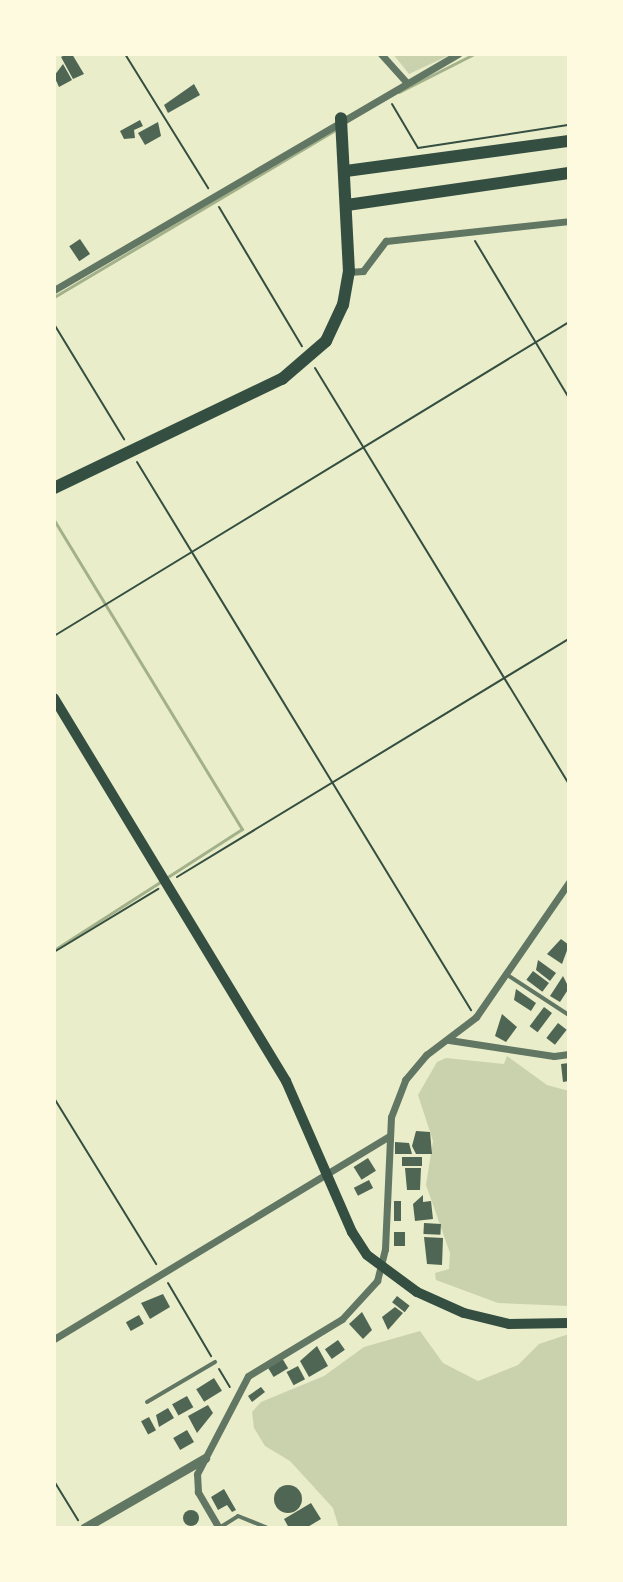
<!DOCTYPE html>
<html>
<head>
<meta charset="utf-8">
<style>
	body { margin:0 }
	#map { position:relative; width:623px; height:1582px; overflow:hidden; background:#e9edc9; font-family:"IBM Plex Sans",sans-serif }
	div>[style] { position:absolute }
	[style*='--x'] { left:calc(var(--x)*1px); top:calc(var(--y)*1px); width:calc(var(--w)*1px); rotate:calc(var(--a)*1deg) }
	.green>* { inset:0; background:#cad2ad }
	.stream>* { height:3px; margin:-1.5px; padding:0 1.5px; transform-origin:1.5px; border-radius:1.5px; background:#a3b18a }
	.building>* { inset:0; background:#4f6655; transform-origin:0 0 }
	.round { border-radius:50% }
	.path>* { height:2px; margin:-1px; padding:0 1px; transform-origin:1px; border-radius:1px; background:#344e41 }
	.service>* { height:4px; margin:-2px; padding:0 2px; transform-origin:2px; border-radius:2px; background:#617663 }
	.minor>* { height:7px; margin:-3.5px; padding:0 3.5px; transform-origin:3.5px; border-radius:3.5px; background:#617663 }
	.tertiary>* { height:9px; margin:-4.5px; padding:0 4.5px; transform-origin:4.5px; border-radius:4.5px; background:#617663 }
	.secondary>* { height:10px; margin:-5px; padding:0 5px; transform-origin:5px; border-radius:5px; background:#344e41 }
	.trunk>* { height:12px; margin:-6px; padding:0 6px; transform-origin:6px; border-radius:6px; background:#344e41 }
	span { translate:-50% -50%; white-space:nowrap; text-align:center; line-height:1.15; -webkit-text-stroke:8px #fefae0; paint-order:stroke }
	.frame { position:absolute; inset:0; border:56px solid #fefae0; pointer-events:none }
</style>
</head>
<body>
<div id="map">
	<div class="green">
		<div style="clip-path:polygon(393px 54px,452px 54px,409px 74px)"></div>
		<div style="clip-path:polygon(507px 1056px,547px 1085px,569px 1091px,569px 1306px,498px 1303px,436px 1280px,435px 1273px,449px 1269px,450px 1253px,426px 1185px,433px 1141px,418px 1095px,437px 1062px,446px 1058px,504px 1064px)"></div>
		<div style="clip-path:polygon(420px 1331px,443px 1363px,478px 1381px,518px 1365px,539px 1344px,569px 1334px,569px 1528px,339px 1528px,333px 1508px,290px 1461px,265px 1446px,254px 1428px,252px 1412px,261px 1402px,324px 1376px,364px 1347px)"></div>
	</div>
	<div class="stream">
		<div style="--x:399;--y:92;--w:84;--a:-26.9"></div>
		<div style="--x:54;--y:297;--w:329;--a:-30.7"></div>
		<div style="--x:54;--y:520;--w:362;--a:58.7"></div>
		<div style="--x:242;--y:829;--w:90;--a:147.2"></div>
		<div style="--x:54;--y:950;--w:126;--a:-32.7"></div>
	</div>
	<div class="building">
		<div style="clip-path:polygon(67px 54px,72px 54px,84px 74px,73px 79px,61px 57px)"></div>
		<div style="clip-path:polygon(63px 64px,72px 80px,59px 87px,54px 76px)"></div>
		<div style="clip-path:polygon(194px 84px,200px 95px,168px 113px,164px 105px)"></div>
		<div style="clip-path:polygon(140px 120px,143px 126px,134px 130px,135px 138px,124px 139px,120px 131px)"></div>
		<div style="clip-path:polygon(158px 122px,161px 136px,145px 145px,138px 133px)"></div>
		<div style="left:80px;top:239px;width:18px;height:13px;rotate:56deg"></div>
		<div style="clip-path:polygon(561px 939px,569px 945px,562px 964px,547px 954px)"></div>
		<div style="clip-path:polygon(538px 960px,556px 973px,550px 981px,536px 970px)"></div>
		<div style="left:533px;top:971px;width:20px;height:11px;rotate:37deg"></div>
		<div style="clip-path:polygon(563px 976px,569px 988px,560px 1002px,550px 996px)"></div>
		<div style="clip-path:polygon(516px 989px,536px 1003px,531px 1011px,514px 1000px)"></div>
		<div style="left:544px;top:1007px;width:10px;height:24px;rotate:37deg"></div>
		<div style="clip-path:polygon(502px 1014px,517px 1027px,506px 1042px,495px 1036px)"></div>
		<div style="left:558px;top:1023px;width:11px;height:19px;rotate:38deg"></div>
		<div style="clip-path:polygon(569px 1063px,569px 1081px,563px 1082px,561px 1064px)"></div>
		<div style="clip-path:polygon(416px 1131px,430px 1132px,432px 1154px,416px 1154px,412px 1146px)"></div>
		<div style="clip-path:polygon(395px 1142px,409px 1143px,412px 1154px,395px 1154px)"></div>
		<div style="left:402px;top:1157px;width:20px;height:9px"></div>
		<div style="left:368px;top:1158px;width:15px;height:17px;rotate:58deg"></div>
		<div style="clip-path:polygon(405px 1168px,421px 1168px,420px 1190px,407px 1190px)"></div>
		<div style="left:369px;top:1180px;width:9px;height:17px;rotate:63deg"></div>
		<div style="clip-path:polygon(423px 1195px,423px 1202px,431px 1201px,433px 1219px,415px 1221px,413px 1204px)"></div>
		<div style="left:394px;top:1201px;width:7px;height:20px"></div>
		<div style="left:424px;top:1223px;width:17px;height:11px;rotate:3deg"></div>
		<div style="left:394px;top:1232px;width:11px;height:14px"></div>
		<div style="clip-path:polygon(424px 1237px,443px 1238px,442px 1265px,427px 1264px)"></div>
		<div style="clip-path:polygon(163px 1294px,170px 1307px,150px 1319px,141px 1303px)"></div>
		<div style="left:397px;top:1296px;width:16px;height:8px;rotate:38deg"></div>
		<div style="clip-path:polygon(395px 1307px,403px 1313px,388px 1330px,382px 1317px)"></div>
		<div style="clip-path:polygon(362px 1312px,372px 1330px,363px 1339px,349px 1324px)"></div>
		<div style="left:139px;top:1315px;width:10px;height:15px;rotate:61deg"></div>
		<div style="left:338px;top:1340px;width:12px;height:16px;rotate:55deg"></div>
		<div style="clip-path:polygon(317px 1346px,328px 1366px,309px 1377px,300px 1361px)"></div>
		<div style="left:282px;top:1358px;width:12px;height:17px;rotate:59deg"></div>
		<div style="left:298px;top:1366px;width:15px;height:13px;rotate:62deg"></div>
		<div style="left:214px;top:1378px;width:15px;height:21px;rotate:58deg"></div>
		<div style="clip-path:polygon(261px 1387px,265px 1392px,252px 1402px,248px 1396px)"></div>
		<div style="left:187px;top:1396px;width:13px;height:17px;rotate:61deg"></div>
		<div style="clip-path:polygon(208px 1405px,213px 1413px,197px 1433px,188px 1416px)"></div>
		<div style="clip-path:polygon(168px 1408px,174px 1418px,159px 1427px,156px 1415px)"></div>
		<div style="left:149px;top:1417px;width:15px;height:9px;rotate:62deg"></div>
		<div style="left:187px;top:1430px;width:14px;height:16px;rotate:60deg"></div>
		<div class="round" style="left:274px;top:1485px;width:28px;height:28px"></div>
		<div style="clip-path:polygon(224px 1489px,236px 1510px,232px 1512px,227px 1505px,218px 1510px,211px 1497px)"></div>
		<div style="clip-path:polygon(311px 1503px,321px 1519px,306px 1528px,289px 1528px,284px 1519px)"></div>
		<div class="round" style="left:183px;top:1510px;width:16px;height:16px"></div>
	</div>
	<div class="path">
		<div style="--x:125;--y:54;--w:158;--a:58.2"></div>
		<div style="--x:392;--y:104;--w:51;--a:59.4"></div>
		<div style="--x:418;--y:148;--w:153;--a:-8.7"></div>
		<div style="--x:219;--y:207;--w:162;--a:59.2"></div>
		<div style="--x:475;--y:241;--w:183;--a:59.1"></div>
		<div style="--x:54;--y:324;--w:135;--a:58.7"></div>
		<div style="--x:315;--y:368;--w:487;--a:58.6"></div>
		<div style="--x:137;--y:462;--w:642;--a:58.64"></div>
		<div style="--x:54;--y:636;--w:603;--a:-31.37"></div>
		<div style="--x:177;--y:877;--w:459;--a:-31.3"></div>
		<div style="--x:54;--y:952;--w:122;--a:-31.2"></div>
		<div style="--x:54;--y:1098;--w:195;--a:58.4"></div>
		<div style="--x:168;--y:1283;--w:85;--a:59.5"></div>
		<div style="--x:219;--y:1369;--w:21;--a:59"></div>
		<div style="--x:54;--y:1481;--w:46;--a:58.4"></div>
	</div>
	<div class="service">
		<div style="--x:506;--y:974;--w:75;--a:33.1"></div>
		<div style="--x:147;--y:1402;--w:79;--a:-30.5"></div>
		<div style="--x:219;--y:1528;--w:22;--a:-32"></div>
		<div style="--x:238;--y:1516;--w:31;--a:22"></div>
	</div>
	<div class="minor">
		<div style="--x:381;--y:54;--w:38;--a:48"></div>
		<div style="--x:349;--y:272;--w:14;--a:-4"></div>
		<div style="--x:363;--y:271;--w:38;--a:-53"></div>
		<div style="--x:386;--y:241;--w:184;--a:-6.2"></div>
		<div style="--x:54;--y:290;--w:468;--a:-30.3"></div>
		<div style="--x:449;--y:1040;--w:106;--a:8.7"></div>
		<div style="--x:554;--y:1056;--w:15;--a:-8"></div>
		<div style="--x:54;--y:1339;--w:392;--a:-31.2"></div>
		<div style="--x:219;--y:1528;--w:42;--a:-120.3"></div>
		<div style="--x:198;--y:1492;--w:18;--a:-93"></div>
		<div style="--x:197;--y:1474;--w:110;--a:-62.5"></div>
		<div style="--x:248;--y:1376;--w:110;--a:-31.2"></div>
		<div style="--x:342;--y:1319;--w:52;--a:-47.4"></div>
		<div style="--x:377;--y:1281;--w:33;--a:-76"></div>
		<div style="--x:385;--y:1249;--w:132;--a:-87.4"></div>
		<div style="--x:391;--y:1117;--w:40;--a:-69"></div>
		<div style="--x:405;--y:1080;--w:33;--a:-50"></div>
		<div style="--x:426;--y:1055;--w:63;--a:-37.2"></div>
		<div style="--x:476;--y:1017;--w:164;--a:-55.4"></div>
	</div>
	<div class="tertiary">
		<div style="--x:84;--y:1528;--w:140;--a:-30"></div>
	</div>
	<div class="secondary">
		<div style="--x:54;--y:698;--w:448;--a:58.8"></div>
		<div style="--x:286;--y:1081;--w:165;--a:66.4"></div>
		<div style="--x:352;--y:1232;--w:27;--a:57"></div>
		<div style="--x:367;--y:1255;--w:62;--a:36.5"></div>
		<div style="--x:417;--y:1292;--w:51;--a:24.1"></div>
		<div style="--x:464;--y:1313;--w:46;--a:13.7"></div>
		<div style="--x:509;--y:1324;--w:60;--a:-1"></div>
	</div>
	<div class="trunk">
		<div style="--x:346;--y:171;--w:225;--a:-7.7"></div>
		<div style="--x:347;--y:205;--w:224;--a:-8.2"></div>
		<div style="--x:54;--y:488;--w:253;--a:-25.6"></div>
		<div style="--x:282;--y:379;--w:58;--a:-40.8"></div>
		<div style="--x:326;--y:341;--w:40;--a:-65"></div>
		<div style="--x:343;--y:305;--w:34;--a:-80"></div>
		<div style="--x:349;--y:272;--w:154;--a:-93"></div>
	</div>
	<div class="frame"></div>
</div>
</body>
</html>
